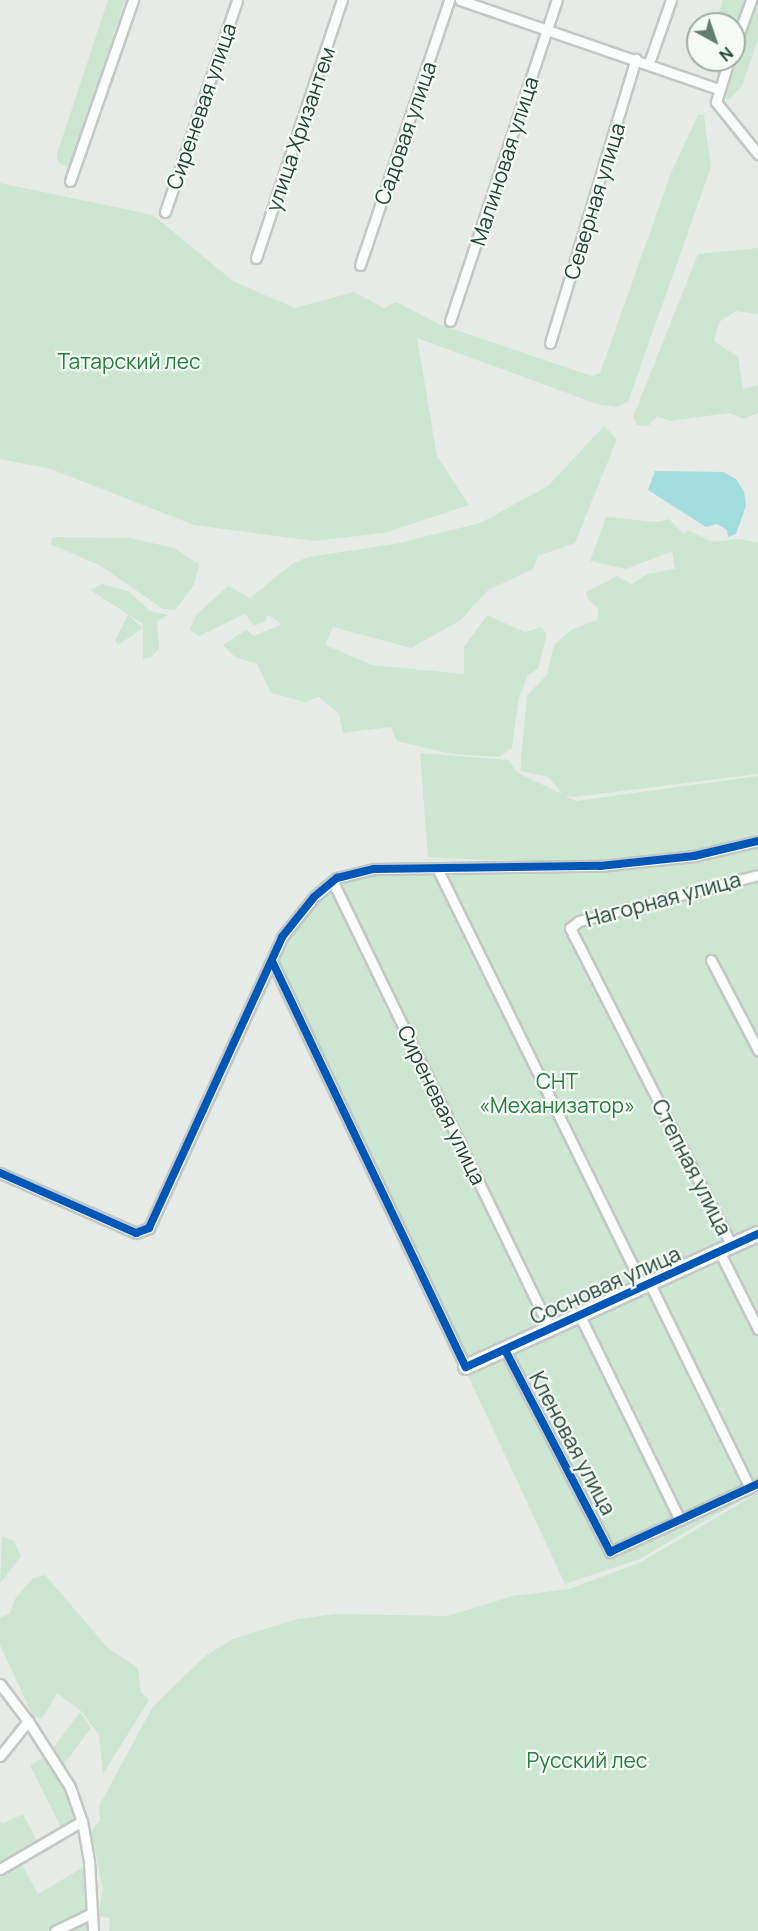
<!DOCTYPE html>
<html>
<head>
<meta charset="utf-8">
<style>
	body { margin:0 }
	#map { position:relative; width:758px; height:1931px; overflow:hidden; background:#e6ebe8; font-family:Manrope,sans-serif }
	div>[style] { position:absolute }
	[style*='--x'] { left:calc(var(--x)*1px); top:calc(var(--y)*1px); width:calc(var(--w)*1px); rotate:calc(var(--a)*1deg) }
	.green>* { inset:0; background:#cde6d1 }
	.water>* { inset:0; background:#a2dedd }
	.roads { filter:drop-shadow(2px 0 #c3c8c5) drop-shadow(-2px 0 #c3c8c5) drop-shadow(0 2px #c3c8c5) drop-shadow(0 -2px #c3c8c5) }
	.street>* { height:9px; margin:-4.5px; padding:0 4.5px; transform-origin:4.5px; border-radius:4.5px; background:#fbfcfc }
	.secondary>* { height:14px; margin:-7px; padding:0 7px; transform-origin:7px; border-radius:7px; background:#fbfcfc }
	.cycleway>* { height:8px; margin:-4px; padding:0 4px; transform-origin:4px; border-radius:4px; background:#0057b8 }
	span { translate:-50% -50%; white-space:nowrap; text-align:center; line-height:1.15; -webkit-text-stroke:4.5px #f4faf6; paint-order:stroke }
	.street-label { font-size:21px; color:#204133 }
	.park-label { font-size:21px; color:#267c3a }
	.north { position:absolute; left:686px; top:12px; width:60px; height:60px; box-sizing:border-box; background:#f4faf6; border:2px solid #9fb0a8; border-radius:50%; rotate:140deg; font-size:16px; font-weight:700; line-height:24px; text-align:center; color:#204133 }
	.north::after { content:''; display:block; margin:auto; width:21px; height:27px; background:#657c72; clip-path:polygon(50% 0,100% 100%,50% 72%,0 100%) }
</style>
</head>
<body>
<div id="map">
	<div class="green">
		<div style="clip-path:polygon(108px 0,125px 0,74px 163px,67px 167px,58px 162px,57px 154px)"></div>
		<div style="clip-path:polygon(723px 0,758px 0,758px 40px,742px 86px,729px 100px,721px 95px,715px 60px,734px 60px,734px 24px,715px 24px)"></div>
		<div style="clip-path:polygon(698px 115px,704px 115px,711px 167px,628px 402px,617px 407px,597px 404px,417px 338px,437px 456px,469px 505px,384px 533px,314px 541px,194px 525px,51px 469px,0 459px,0 183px,153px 215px,233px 281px,295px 308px,354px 292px,384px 308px,396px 302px,441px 325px,592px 376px,600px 373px,671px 173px)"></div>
		<div style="clip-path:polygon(758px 248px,758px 314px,736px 311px,719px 322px,714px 341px,738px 357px,743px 389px,758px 385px,758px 413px,744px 419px,729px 413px,670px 421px,657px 416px,648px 426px,637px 425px,633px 417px,698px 254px)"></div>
		<div style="clip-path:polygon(604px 426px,617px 439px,575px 543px,538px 556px,533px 569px,488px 590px,461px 620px,411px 648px,333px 627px,325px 645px,372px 665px,464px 674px,464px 647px,487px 615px,525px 632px,541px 627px,547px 634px,538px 669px,528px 675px,519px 697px,512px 748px,499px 757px,452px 754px,397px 741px,391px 727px,343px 733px,339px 714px,319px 697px,305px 702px,271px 693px,257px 664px,235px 657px,223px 645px,246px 630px,254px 636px,282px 624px,267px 615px,266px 621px,254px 626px,245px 614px,199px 636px,190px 630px,196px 615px,228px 586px,250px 598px,292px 564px,308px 557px,395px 544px,480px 523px,548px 486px)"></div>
		<div style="clip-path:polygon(606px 517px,658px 522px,669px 519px,684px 534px,687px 530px,713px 542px,738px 539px,758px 542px,758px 774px,574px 797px,564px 795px,576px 801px,758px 776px,758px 1490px,640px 1559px,565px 1584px,275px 961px,288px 930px,321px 893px,342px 879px,366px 872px,522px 871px,616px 860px,551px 863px,428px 857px,420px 753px,508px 760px,518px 773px,562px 794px,549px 777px,520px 771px,527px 695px,547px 675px,554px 645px,571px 630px,597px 620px,598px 608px,588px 599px,586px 592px,617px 576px,632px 584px,647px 574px,675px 569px,672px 551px,626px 569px,590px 561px)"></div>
		<div style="clip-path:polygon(53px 537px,130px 538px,174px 548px,199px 564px,194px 585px,175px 610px,163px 609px,101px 566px,50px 544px)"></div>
		<div style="clip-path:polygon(102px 584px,128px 591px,150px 611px,168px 615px,157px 621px,159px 649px,151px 657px,143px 659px,143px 624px,90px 590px)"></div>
		<div style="clip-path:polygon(128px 615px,143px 628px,118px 645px,115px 641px)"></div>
		<div style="clip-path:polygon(758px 1493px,758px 1931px,109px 1931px,110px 1918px,98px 1916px,103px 1889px,91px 1832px,100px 1820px,99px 1806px,152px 1708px,205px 1656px,233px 1639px,297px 1619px,336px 1614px,448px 1616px,512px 1596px,569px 1589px,641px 1562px)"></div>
		<div style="clip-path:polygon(2px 1536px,14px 1541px,21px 1556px,0 1584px)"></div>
		<div style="clip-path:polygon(45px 1575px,108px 1648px,138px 1668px,141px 1692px,149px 1700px,103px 1774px,99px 1735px,81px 1711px,57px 1693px,42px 1719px,33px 1716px,0 1645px,0 1618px,10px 1613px,15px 1599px,33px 1578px)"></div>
		<div style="clip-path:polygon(80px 1712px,91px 1728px,59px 1771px,77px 1820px,61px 1827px,30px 1765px,48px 1755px)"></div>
		<div style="clip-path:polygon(23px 1814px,38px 1843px,17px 1855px,38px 1894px,87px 1865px,90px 1931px,0 1931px,0 1820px,2px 1824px)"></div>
	</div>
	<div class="water">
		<div style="clip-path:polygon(655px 471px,723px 472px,736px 479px,744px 491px,746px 506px,736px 534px,728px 537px,727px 530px,717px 524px,706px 527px,648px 490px)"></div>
	</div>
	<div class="roads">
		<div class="street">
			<div style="--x:460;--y:0;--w:274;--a:19"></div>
			<div style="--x:734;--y:47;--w:50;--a:-70.1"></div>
			<div style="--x:729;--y:60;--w:44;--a:107.2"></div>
			<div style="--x:716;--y:102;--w:67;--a:51.1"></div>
			<div style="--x:649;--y:63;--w:67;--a:-70.8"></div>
			<div style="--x:70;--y:181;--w:192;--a:-70.8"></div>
			<div style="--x:165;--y:212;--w:224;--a:-71.2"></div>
			<div style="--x:256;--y:258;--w:272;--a:-71.6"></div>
			<div style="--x:360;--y:265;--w:280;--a:-71.4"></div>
			<div style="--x:450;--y:321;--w:338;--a:-71.6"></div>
			<div style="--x:550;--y:343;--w:297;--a:-73.2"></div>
			<div style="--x:437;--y:868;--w:467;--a:63.8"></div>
			<div style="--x:333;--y:882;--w:497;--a:64.1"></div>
			<div style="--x:711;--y:960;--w:102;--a:62.4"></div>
			<div style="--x:272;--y:961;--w:450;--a:64.5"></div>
			<div style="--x:0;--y:1173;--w:149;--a:23.8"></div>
			<div style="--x:136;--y:1233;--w:14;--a:-21"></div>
			<div style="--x:149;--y:1228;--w:320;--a:-65.4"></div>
			<div style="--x:282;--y:937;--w:51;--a:-51.3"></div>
			<div style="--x:314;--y:897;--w:30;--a:-40"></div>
			<div style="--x:337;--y:878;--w:38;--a:-14"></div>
			<div style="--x:374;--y:869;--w:226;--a:-0.8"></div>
			<div style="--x:600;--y:866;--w:95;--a:-6.1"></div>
			<div style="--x:694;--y:856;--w:66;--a:-13.2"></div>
			<div style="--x:732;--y:1246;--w:357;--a:-117"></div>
			<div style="--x:570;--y:928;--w:11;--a:-38"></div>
			<div style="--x:579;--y:921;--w:185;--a:-14.4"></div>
			<div style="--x:720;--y:1253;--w:85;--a:63.4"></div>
			<div style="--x:650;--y:1284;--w:227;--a:63.9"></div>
			<div style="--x:580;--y:1316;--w:227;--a:63.9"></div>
			<div style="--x:505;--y:1350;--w:228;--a:62.5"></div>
			<div style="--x:610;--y:1552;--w:163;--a:-24.7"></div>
			<div style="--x:0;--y:1684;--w:46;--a:52.9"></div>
			<div style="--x:0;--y:1756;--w:45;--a:-51.3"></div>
			<div style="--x:28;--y:1721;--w:78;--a:57.5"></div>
			<div style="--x:70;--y:1787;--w:36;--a:71"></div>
			<div style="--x:82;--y:1821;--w:41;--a:80.1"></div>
			<div style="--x:89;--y:1861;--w:70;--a:86.7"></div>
			<div style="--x:0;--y:1869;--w:95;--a:-30.3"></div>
			<div style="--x:55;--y:1931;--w:41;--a:-25.9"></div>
		</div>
		<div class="secondary">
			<div style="--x:466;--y:1367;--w:321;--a:-24.5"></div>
		</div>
	</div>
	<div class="cycleway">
		<div style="--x:272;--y:961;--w:450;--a:64.5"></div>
		<div style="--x:466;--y:1367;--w:321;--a:-24.5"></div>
		<div style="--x:0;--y:1173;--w:149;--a:23.8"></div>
		<div style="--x:136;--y:1233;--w:14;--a:-21"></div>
		<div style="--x:149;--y:1228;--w:320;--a:-65.4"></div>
		<div style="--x:282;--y:937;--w:51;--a:-51.3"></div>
		<div style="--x:314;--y:897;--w:30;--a:-40"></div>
		<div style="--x:337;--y:878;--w:38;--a:-14"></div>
		<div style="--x:374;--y:869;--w:226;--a:-0.8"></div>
		<div style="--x:600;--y:866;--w:95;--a:-6.1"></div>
		<div style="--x:694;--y:856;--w:66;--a:-13.2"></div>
		<div style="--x:505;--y:1350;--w:228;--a:62.5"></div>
		<div style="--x:610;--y:1552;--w:163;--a:-24.7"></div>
	</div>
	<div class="street-label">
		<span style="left:201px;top:106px;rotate:-71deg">Сиреневая улица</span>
		<span style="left:300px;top:129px;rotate:-71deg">улица Хризантем</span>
		<span style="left:405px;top:133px;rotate:-71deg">Садовая улица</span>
		<span style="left:504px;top:161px;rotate:-72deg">Малиновая улица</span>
		<span style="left:594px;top:201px;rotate:-73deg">Северная улица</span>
		<span style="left:663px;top:899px;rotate:-15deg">Нагорная улица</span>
		<span style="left:442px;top:1105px;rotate:64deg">Сиреневая улица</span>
		<span style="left:692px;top:1167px;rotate:63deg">Степная улица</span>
		<span style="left:605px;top:1285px;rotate:-24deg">Сосновая улица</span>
		<span style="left:573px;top:1443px;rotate:62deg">Кленовая улица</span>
	</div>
	<div class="park-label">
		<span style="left:129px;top:361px">Татарский лес</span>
		<span style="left:557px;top:1093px">СНТ<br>«Механизатор»</span>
		<span style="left:587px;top:1760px">Русский лес</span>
	</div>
	<div class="north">N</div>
</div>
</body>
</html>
